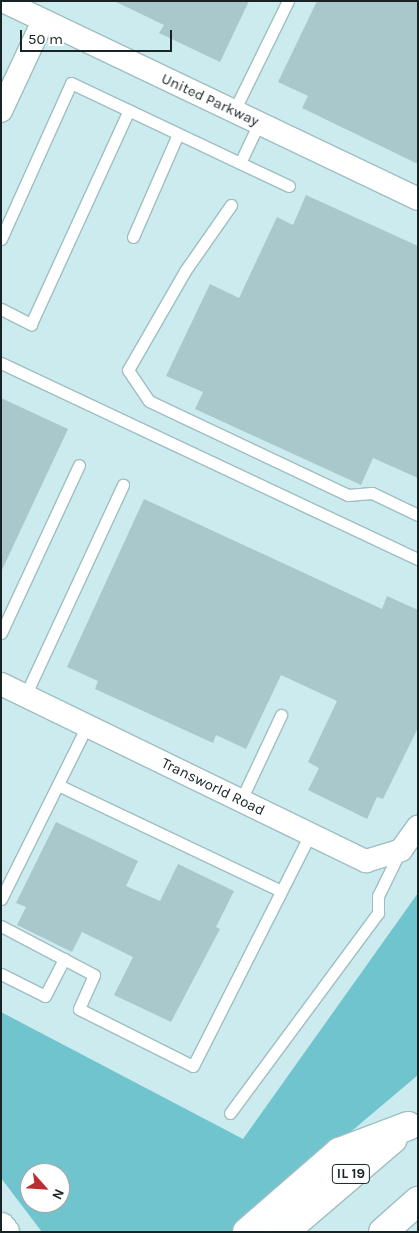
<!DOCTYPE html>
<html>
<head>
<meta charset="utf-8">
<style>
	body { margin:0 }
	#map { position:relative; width:419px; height:1233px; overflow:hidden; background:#cbebef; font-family:Karla,sans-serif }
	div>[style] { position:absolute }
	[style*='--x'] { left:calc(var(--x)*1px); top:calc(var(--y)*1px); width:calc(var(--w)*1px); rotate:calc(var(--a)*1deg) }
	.green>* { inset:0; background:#70c4ce }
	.building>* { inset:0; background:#a9c8cc }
	.roads { filter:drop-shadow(1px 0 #9fbec1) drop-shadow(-1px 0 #9fbec1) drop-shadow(0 1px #9fbec1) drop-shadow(0 -1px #9fbec1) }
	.lane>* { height:11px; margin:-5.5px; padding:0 5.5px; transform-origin:5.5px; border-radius:5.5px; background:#fff }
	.street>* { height:22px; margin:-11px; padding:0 11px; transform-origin:11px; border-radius:11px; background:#fff }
	.primary>* { height:28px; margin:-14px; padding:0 14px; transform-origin:14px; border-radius:14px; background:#fff }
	span { translate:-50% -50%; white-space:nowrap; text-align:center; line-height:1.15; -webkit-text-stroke:5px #fff; paint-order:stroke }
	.shield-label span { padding:1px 4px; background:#fff; border:1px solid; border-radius:4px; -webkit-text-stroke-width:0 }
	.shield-label { font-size:14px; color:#172325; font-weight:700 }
	.street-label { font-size:15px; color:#172325 }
	.frame { position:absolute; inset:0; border:2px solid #172325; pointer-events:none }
	.north { position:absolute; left:20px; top:1163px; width:50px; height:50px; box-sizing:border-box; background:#fff; border:1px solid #a2a7a8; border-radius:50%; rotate:116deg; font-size:14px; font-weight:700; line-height:20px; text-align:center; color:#172325 }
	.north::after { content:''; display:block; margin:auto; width:18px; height:22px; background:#bd2d2f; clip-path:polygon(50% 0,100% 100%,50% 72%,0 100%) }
	.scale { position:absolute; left:20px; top:30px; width:152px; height:22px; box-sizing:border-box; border:2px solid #172325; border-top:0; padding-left:6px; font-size:15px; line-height:18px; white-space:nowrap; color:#172325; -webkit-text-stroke:4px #fff; paint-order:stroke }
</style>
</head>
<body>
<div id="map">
	<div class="green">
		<div style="clip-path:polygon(evenodd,418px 893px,418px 1075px,232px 1232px,42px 1232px,1px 1178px,1px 1012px,243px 1139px,418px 893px,30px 1173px,60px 1173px,60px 1203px,30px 1203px,30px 1173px)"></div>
	</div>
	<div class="building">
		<div style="clip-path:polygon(114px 1px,249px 1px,220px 62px,159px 33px,164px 25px)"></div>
		<div style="clip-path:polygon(317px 1px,418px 1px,418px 164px,302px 108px,308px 96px,278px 82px)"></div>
		<div style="clip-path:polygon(306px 195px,418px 246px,418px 478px,373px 458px,361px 485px,195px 409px,203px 392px,166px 376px,210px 284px,239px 298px,277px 217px,293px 225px)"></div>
		<div style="clip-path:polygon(1px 398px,68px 429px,1px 572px)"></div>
		<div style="clip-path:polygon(144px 499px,382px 609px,387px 596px,418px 610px,418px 728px,383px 799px,377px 797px,367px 819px,308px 790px,319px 768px,308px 762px,337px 701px,281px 675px,246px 749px,216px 735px,213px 743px,95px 689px,98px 681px,67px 667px)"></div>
		<div style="clip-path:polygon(56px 822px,138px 861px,126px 886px,160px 901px,178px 864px,234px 891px,216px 927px,220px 929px,171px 1022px,114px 995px,133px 957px,82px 932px,72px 952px,17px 925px,26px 907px,16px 903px)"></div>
	</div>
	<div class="roads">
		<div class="lane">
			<div style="--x:234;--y:111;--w:123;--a:-63.9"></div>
			<div style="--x:240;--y:163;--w:54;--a:25.1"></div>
			<div style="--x:231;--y:205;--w:80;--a:124.9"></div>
			<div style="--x:185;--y:271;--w:114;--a:119.9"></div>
			<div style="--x:128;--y:370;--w:37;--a:56"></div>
			<div style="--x:149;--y:401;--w:220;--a:25.3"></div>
			<div style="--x:348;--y:495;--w:24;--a:-5"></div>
			<div style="--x:372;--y:493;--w:51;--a:25.6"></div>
			<div style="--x:133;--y:237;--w:112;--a:-66.4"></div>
			<div style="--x:1;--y:239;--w:171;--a:-65.8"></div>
			<div style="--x:71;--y:83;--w:187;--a:25.3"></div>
			<div style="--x:240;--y:163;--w:44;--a:-64.6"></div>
			<div style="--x:1;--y:309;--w:34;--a:27"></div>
			<div style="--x:31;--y:324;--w:235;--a:-65.4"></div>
			<div style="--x:1;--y:363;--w:461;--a:25.2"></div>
			<div style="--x:1;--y:633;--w:185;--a:-65.1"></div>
			<div style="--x:25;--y:696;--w:233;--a:-65.1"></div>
			<div style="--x:58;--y:785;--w:247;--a:25.4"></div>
			<div style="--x:241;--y:800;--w:94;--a:-64.8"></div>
			<div style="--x:1;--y:899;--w:193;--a:-63.6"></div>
			<div style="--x:1;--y:926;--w:105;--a:27.8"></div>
			<div style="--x:94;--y:975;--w:37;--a:114"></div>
			<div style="--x:79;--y:1009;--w:127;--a:26.6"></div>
			<div style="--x:193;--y:1066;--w:260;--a:-63.2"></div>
			<div style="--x:1;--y:974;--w:49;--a:26.6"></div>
			<div style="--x:45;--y:996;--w:42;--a:-62.8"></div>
			<div style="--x:230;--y:1113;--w:249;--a:-53.5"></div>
			<div style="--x:378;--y:913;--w:17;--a:-90"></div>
			<div style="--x:378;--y:896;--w:50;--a:-63.9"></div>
		</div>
		<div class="street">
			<div style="--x:3;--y:1;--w:460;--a:25.5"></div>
			<div style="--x:1;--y:111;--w:99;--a:-65"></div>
			<div style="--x:1;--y:684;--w:406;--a:25.9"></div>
			<div style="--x:366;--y:861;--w:37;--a:-17"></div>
			<div style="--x:401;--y:850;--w:29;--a:-54"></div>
		</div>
		<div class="primary">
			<div style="--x:1;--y:1227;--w:6;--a:51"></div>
			<div style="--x:247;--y:1232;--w:122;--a:-41"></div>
			<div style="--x:339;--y:1152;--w:74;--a:-20.6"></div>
			<div style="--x:284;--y:1232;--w:143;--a:-40.5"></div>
			<div style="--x:383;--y:1232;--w:47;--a:-41.5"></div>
		</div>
	</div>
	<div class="shield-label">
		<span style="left:351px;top:1174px">IL 19</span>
	</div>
	<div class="street-label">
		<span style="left:210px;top:100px;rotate:25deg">United Parkway</span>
		<span style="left:213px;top:787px;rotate:26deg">Transworld Road</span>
	</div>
	<div class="frame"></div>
	<div class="north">N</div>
	<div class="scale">50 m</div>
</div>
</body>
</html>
